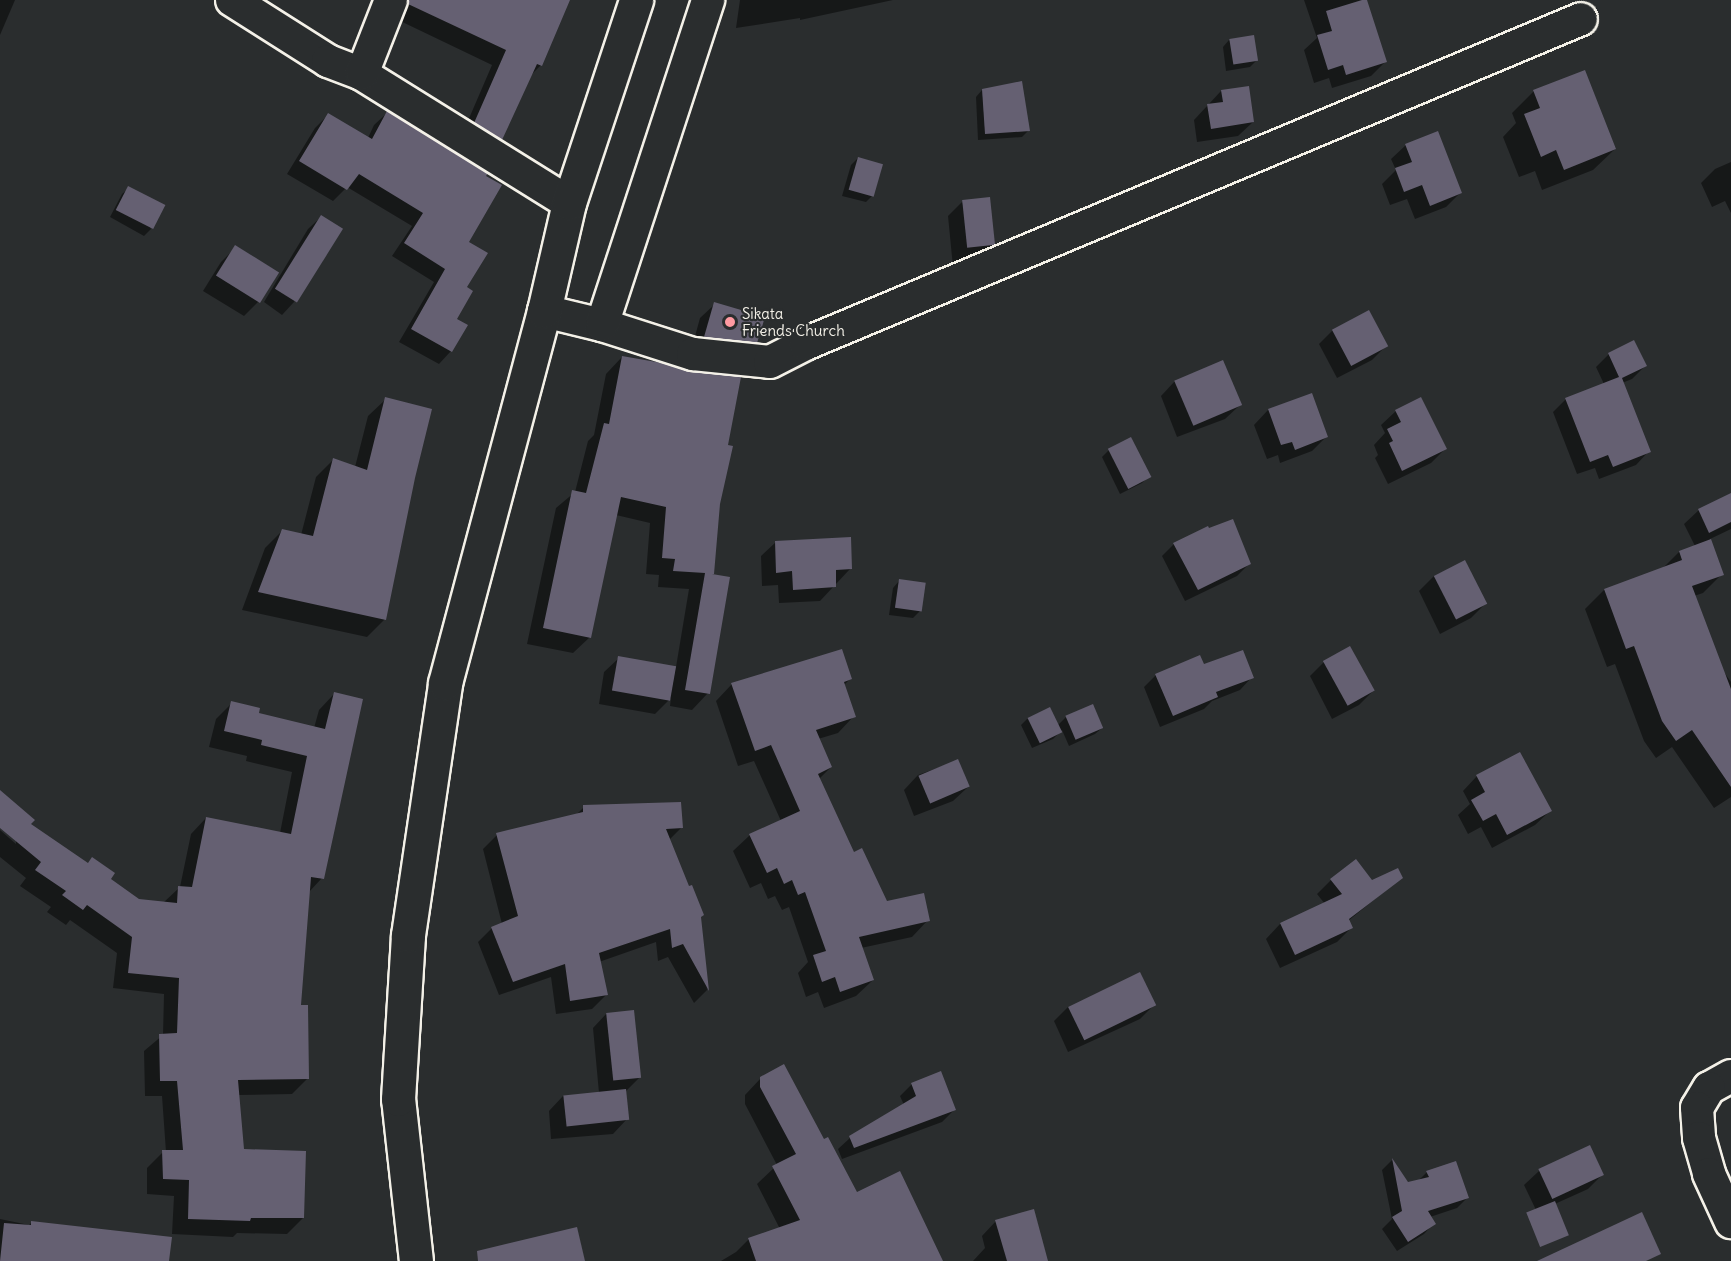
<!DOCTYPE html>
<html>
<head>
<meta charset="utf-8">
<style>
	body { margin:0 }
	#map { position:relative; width:1731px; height:1261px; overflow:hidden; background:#2a2d2e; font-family:Delius,sans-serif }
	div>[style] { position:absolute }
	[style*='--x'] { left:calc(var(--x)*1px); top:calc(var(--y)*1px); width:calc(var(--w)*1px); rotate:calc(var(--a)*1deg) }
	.shadow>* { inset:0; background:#0007 }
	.building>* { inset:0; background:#656072; transform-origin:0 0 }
	.roads { filter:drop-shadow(2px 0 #f4f1e8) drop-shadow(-2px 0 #f4f1e8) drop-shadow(0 2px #f4f1e8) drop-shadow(0 -2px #f4f1e8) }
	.minor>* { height:32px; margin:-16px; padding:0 16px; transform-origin:16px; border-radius:16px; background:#2a2d2e }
	.tertiary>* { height:33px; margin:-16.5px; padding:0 16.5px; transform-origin:16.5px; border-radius:16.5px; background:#2a2d2e }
	.dots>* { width:16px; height:16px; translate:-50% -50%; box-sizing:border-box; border:3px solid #2a2d2e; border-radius:50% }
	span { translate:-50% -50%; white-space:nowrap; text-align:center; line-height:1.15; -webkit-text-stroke:4.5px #2a2d2e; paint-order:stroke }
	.poi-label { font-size:15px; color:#f4f1e8 }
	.left { translate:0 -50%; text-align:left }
</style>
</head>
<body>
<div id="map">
	<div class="shadow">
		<div style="clip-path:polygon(0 0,15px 0,0 35px)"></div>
		<div style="clip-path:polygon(387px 0,567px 0,541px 65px,529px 77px,501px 139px,487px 154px,461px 137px,492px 65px,394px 18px)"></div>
		<div style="clip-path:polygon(740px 0,893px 0,800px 20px,800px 18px,736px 28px)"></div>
		<div style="clip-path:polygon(1304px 0,1366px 0,1385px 62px,1371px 76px,1332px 88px,1329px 78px,1314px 83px,1304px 50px,1317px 38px)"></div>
		<div style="clip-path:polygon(1229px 40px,1257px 60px,1250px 67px,1226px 71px,1223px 47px)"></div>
		<div style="clip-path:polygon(982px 90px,1029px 130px,1022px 137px,978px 140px,976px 97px)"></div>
		<div style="clip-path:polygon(1221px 91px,1253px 122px,1238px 136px,1197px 142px,1194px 120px)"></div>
		<div style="clip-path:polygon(1534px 91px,1615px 149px,1593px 170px,1542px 190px,1535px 171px,1519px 177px,1503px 137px,1516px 123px,1512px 113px)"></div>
		<div style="clip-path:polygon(387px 113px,465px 288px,455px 320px,451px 351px,439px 364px,399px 342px,434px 282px,392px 256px,412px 226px,347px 187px,333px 201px,287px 174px,315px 128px,328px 115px,368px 138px,374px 125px)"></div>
		<div style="clip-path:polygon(1406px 145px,1460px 193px,1446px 207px,1415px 219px,1407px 199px,1390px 205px,1382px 184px,1396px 170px,1391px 159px)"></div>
		<div style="clip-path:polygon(858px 158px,881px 165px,872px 196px,866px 202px,842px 196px,851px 165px)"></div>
		<div style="clip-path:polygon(1731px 162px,1731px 213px,1725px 201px,1712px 207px,1701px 183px,1715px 169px)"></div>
		<div style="clip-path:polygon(129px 188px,151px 229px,144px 236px,110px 217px,122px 194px)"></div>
		<div style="clip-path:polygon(962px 202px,994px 244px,979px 259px,953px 267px,948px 216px)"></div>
		<div style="clip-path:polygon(321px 217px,294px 302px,282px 315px,264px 302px,308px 229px)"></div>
		<div style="clip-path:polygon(236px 247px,258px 302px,244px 316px,203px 291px,221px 262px)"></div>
		<div style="clip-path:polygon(715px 304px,756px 342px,741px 356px,691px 351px,700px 318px)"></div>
		<div style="clip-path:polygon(1333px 330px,1386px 346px,1372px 360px,1337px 378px,1319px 344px)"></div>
		<div style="clip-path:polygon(1609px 354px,1645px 366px,1632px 379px,1622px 383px,1649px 451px,1636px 465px,1599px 479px,1595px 468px,1577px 474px,1553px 412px,1566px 399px,1604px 384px,1596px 367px)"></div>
		<div style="clip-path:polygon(622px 357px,726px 446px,711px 575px,708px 693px,692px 710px,670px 706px,671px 698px,655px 714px,599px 704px,604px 672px,619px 658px,676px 667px,689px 589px,658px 587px,659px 575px,646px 574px,650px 523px,616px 515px,590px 637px,573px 653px,527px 644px,556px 508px,575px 492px,588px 441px,594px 435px,606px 374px)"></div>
		<div style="clip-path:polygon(1175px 381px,1240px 405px,1225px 419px,1177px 437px,1161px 396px)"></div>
		<div style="clip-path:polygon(1311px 395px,1327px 436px,1312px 451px,1280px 463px,1278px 455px,1267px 459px,1254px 425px,1268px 410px)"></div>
		<div style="clip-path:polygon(386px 399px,413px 477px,384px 620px,367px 637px,242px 610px,265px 548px,282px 531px,301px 535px,316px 477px,334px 459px,355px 467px,368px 416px)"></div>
		<div style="clip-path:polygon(1396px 411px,1445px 449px,1431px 463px,1388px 484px,1375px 458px,1378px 455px,1374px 445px,1385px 433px,1381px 425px)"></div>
		<div style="clip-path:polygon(1130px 439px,1149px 476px,1142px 483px,1120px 494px,1102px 457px,1109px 450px)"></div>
		<div style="clip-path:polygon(1731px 495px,1731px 529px,1710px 539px,1722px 574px,1703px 593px,1694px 596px,1721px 668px,1731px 682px,1731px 797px,1714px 808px,1672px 747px,1656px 758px,1644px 741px,1615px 664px,1607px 667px,1585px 609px,1604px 590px,1662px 569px,1679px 552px,1695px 546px,1684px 524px,1699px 510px)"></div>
		<div style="clip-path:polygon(776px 542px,850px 569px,820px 601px,779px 603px,778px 585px,762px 586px,761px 556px)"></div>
		<div style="clip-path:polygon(1174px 544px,1249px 564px,1237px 576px,1185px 601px,1162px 556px)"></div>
		<div style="clip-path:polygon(1465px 562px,1485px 604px,1471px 618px,1440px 634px,1419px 591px,1434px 576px)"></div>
		<div style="clip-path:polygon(899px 581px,920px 611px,913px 618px,889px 615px,893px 588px)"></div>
		<div style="clip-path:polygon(1324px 662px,1373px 691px,1359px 705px,1332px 719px,1310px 676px)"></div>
		<div style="clip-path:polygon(1204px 666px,1252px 677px,1240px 690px,1212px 701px,1204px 709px,1160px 727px,1144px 687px,1156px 675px)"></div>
		<div style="clip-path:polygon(850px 679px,844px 685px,854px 716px,838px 733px,818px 739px,831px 767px,819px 779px,853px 854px,886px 903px,928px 920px,912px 937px,861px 948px,873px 980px,856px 996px,824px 1008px,818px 992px,806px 997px,798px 973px,808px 962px,789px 907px,782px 910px,775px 896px,768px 899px,761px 883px,750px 888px,733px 851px,750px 835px,781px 821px,754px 761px,738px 766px,716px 701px,732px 684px)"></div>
		<div style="clip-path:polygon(334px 694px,322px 878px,309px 892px,300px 1007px,308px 1078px,292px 1094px,238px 1095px,243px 1151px,303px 1218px,287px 1234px,237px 1233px,233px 1237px,172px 1234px,174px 1196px,147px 1194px,147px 1168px,163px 1152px,166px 1152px,162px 1096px,145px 1096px,144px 1051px,163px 1035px,164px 994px,113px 988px,117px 953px,70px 920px,66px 925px,47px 912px,51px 907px,20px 886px,26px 878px,0 857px,0 830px,16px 844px,16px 840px,0 826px,0 792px,29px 825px,138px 900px,163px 903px,180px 887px,191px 834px,206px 818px,280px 833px,292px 772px,246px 761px,247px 756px,209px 747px,216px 719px,232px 703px,257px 715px,314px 728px,319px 710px)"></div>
		<div style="clip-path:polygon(1066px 717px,1102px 728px,1095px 734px,1069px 746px,1062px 730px,1053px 739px,1032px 748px,1021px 725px,1028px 718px,1057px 726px)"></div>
		<div style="clip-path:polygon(957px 761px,968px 787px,953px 801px,914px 816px,904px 790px,918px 775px)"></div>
		<div style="clip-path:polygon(1477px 776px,1550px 811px,1535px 825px,1492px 848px,1481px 827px,1468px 834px,1458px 815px,1470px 804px,1463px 791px)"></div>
		<div style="clip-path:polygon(584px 807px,681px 828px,669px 840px,700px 918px,707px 990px,694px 1003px,668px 957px,658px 961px,656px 942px,599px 962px,606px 995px,592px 1009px,556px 1014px,551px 977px,499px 995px,478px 942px,492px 928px,502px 924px,483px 849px,497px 835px,575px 816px)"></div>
		<div style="clip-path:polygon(1402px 877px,1348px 921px,1351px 928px,1337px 942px,1280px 968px,1266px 939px,1280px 924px,1325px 904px,1317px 894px,1331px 880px,1372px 882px)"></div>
		<div style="clip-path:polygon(1154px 1005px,1140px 1019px,1068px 1052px,1054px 1021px,1068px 1007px)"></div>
		<div style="clip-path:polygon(607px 1013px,639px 1078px,625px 1092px,627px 1119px,613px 1134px,551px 1139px,549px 1111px,563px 1096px,599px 1093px,593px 1028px)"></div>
		<div style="clip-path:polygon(761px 1078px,824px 1141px,856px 1194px,941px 1261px,721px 1261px,736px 1252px,749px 1239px,780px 1229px,757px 1184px,777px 1165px,745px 1104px,745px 1095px)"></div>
		<div style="clip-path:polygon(912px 1084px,954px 1110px,942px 1122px,842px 1159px,838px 1149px,850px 1138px,904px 1105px,900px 1096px)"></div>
		<div style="clip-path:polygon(1589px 1147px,1602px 1175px,1588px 1189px,1537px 1212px,1524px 1185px,1539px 1171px)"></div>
		<div style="clip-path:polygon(1392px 1160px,1408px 1183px,1418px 1181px,1427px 1172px,1467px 1198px,1457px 1208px,1430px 1217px,1434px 1223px,1424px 1234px,1397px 1251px,1382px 1229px,1392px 1219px,1382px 1170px)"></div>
		<div style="clip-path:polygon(0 1219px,29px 1225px,32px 1222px,167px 1261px,0 1261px)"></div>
		<div style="clip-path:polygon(996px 1221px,1042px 1261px,973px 1261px,985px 1248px,982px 1236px)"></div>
	</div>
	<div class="building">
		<div style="clip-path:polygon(409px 0,570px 0,542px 66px,537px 64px,502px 140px,474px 123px,506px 50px,408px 4px)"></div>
		<div style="clip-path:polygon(1362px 0,1367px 0,1387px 62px,1346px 75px,1343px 65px,1328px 70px,1317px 35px,1332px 31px,1326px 11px)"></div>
		<div style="left:1254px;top:35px;width:26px;height:25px;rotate:81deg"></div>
		<div style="clip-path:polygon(1585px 70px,1616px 149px,1564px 170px,1556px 150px,1541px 157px,1524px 114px,1540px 108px,1533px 90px)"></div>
		<div style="clip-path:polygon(1022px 81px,1030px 131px,985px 134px,982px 89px)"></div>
		<div style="clip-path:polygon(1249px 86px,1254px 122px,1211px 129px,1207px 104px,1223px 102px,1221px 90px)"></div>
		<div style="clip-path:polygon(387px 111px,488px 173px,486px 176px,502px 185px,469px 242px,488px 253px,467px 287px,473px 291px,457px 319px,468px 325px,452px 352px,411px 329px,445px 269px,404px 243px,423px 213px,359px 174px,347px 190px,299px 161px,328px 113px,372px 139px)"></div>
		<div style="clip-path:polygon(1438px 131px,1462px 193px,1430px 206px,1422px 185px,1404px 192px,1395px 168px,1412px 162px,1405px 144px)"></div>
		<div style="left:858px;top:157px;width:26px;height:34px;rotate:16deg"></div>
		<div style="left:128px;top:186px;width:42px;height:27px;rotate:27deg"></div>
		<div style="left:990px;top:197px;width:48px;height:28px;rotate:84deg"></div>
		<div style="left:321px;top:215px;width:26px;height:87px;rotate:32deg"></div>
		<div style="left:235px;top:245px;width:52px;height:36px;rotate:32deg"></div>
		<div style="clip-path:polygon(714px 302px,765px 317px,757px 343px,704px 337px)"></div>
		<div style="left:1369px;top:310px;width:41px;height:42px;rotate:62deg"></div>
		<div style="clip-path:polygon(1634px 340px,1647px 366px,1622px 378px,1651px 452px,1613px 467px,1608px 455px,1590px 462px,1565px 398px,1619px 377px,1608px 353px)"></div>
		<div style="clip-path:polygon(622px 356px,662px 363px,691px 372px,741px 377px,728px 445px,733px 446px,720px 504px,714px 574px,712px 574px,730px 577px,710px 694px,685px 690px,705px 573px,673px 571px,675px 559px,662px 558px,666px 507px,621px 497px,591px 638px,543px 628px,572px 490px,586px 493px,604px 423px,609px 424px)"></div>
		<div style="left:1223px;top:360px;width:49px;height:53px;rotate:67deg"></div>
		<div style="clip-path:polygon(1312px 393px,1328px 437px,1295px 450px,1292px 442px,1281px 445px,1268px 409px)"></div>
		<div style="clip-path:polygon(385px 397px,432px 409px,415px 478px,386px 620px,258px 592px,282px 529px,313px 536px,333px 458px,367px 470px)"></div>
		<div style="clip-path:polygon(1421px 397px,1447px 449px,1402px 471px,1389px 443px,1393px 441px,1387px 429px,1401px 422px,1395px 410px)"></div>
		<div style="left:1131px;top:437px;width:45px;height:26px;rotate:63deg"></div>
		<div style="clip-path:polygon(1731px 493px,1731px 522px,1709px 533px,1698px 509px)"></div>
		<div style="clip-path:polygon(1233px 519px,1251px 564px,1198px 590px,1173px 543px,1208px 526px,1209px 528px)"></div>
		<div style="clip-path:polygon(851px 537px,852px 569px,836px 570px,836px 587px,793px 590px,792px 571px,776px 573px,775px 541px)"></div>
		<div style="clip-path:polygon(1711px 539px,1724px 575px,1692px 586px,1731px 689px,1731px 787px,1692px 730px,1676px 741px,1662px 721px,1634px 646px,1626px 649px,1604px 589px,1682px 560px,1679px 551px)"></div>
		<div style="left:1465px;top:560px;width:49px;height:35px;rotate:63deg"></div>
		<div style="left:899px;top:579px;width:27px;height:29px;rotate:8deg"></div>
		<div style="left:1350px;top:646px;width:51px;height:31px;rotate:61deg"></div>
		<div style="clip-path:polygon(842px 649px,852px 679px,844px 682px,856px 717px,816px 730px,832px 767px,818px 774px,854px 852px,862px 848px,887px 901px,924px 893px,930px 921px,859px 937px,874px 980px,840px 992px,835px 977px,822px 982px,813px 955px,826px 951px,805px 892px,798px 895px,792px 880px,784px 884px,777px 868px,767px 873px,749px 834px,800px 811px,771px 745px,755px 751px,731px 683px)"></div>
		<div style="clip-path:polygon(1243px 650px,1254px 678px,1216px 692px,1218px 697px,1173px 716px,1155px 674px,1200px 655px,1204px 664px)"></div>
		<div style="left:618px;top:656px;width:59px;height:35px;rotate:10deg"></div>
		<div style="clip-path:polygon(334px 692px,363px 699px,324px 879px,311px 877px,301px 1005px,308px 1005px,309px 1079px,238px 1080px,244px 1149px,306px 1151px,304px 1218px,251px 1218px,250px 1221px,188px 1219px,189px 1180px,163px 1179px,162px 1150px,183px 1150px,177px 1081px,160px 1081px,159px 1034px,177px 1033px,179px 978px,128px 973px,132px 937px,87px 905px,83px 910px,62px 895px,66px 891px,35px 870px,41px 862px,0 828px,0 790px,35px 820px,31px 824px,88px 863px,92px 857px,115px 873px,111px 879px,139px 899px,177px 903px,178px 886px,192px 887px,206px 817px,291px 834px,307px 756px,261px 745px,262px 740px,224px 731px,231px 701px,260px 708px,259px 713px,325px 729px)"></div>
		<div style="left:1093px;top:704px;width:26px;height:30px;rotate:67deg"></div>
		<div style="left:1050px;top:707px;width:28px;height:25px;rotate:64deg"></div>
		<div style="clip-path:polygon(1520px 752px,1552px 811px,1507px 835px,1496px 814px,1483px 821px,1471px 800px,1485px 792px,1476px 775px)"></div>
		<div style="left:958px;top:759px;width:30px;height:43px;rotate:67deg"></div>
		<div style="clip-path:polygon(681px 802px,683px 828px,666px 829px,689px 886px,692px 885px,704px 915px,701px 917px,709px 991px,683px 944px,672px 948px,670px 929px,599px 953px,608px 995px,570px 1001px,565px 964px,513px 982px,491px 927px,518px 916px,496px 833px,583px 812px,583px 805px)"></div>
		<div style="clip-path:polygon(1356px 859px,1372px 880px,1398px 868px,1403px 878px,1349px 919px,1353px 928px,1295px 955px,1280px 923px,1342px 894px,1330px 879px)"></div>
		<div style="left:1140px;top:972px;width:37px;height:80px;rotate:64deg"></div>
		<div style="left:634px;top:1010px;width:68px;height:28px;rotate:84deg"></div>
		<div style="clip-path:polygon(784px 1064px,824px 1139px,828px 1137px,857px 1192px,900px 1171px,943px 1261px,756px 1261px,748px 1238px,800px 1220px,772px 1166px,796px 1154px,760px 1087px,760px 1077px)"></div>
		<div style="clip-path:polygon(941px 1071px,956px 1110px,854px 1148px,849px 1136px,916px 1096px,911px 1083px)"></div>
		<div style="left:626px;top:1089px;width:31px;height:63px;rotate:84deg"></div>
		<div style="left:1590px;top:1145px;width:33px;height:57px;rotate:65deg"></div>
		<div style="clip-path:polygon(1392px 1158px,1408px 1182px,1429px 1177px,1426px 1171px,1456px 1161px,1469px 1198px,1428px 1211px,1436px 1224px,1408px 1242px,1392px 1217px,1402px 1211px)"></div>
		<div style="left:1555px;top:1201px;width:37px;height:31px;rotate:68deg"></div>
		<div style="clip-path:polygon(1034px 1209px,1048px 1261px,1007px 1261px,995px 1220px)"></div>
		<div style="clip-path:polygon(1642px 1212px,1661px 1254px,1646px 1261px,1537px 1261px)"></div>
		<div style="clip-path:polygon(31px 1221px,172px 1237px,169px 1261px,0 1261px,4px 1223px,31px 1225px)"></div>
		<div style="clip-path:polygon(577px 1227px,585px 1261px,478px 1261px,477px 1251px)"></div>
	</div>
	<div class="roads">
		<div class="minor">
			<div style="--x:232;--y:0;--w:114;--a:32.4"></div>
			<div style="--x:328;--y:61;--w:36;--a:21"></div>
			<div style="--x:362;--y:74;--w:244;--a:31.9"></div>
			<div style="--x:362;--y:74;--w:79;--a:-68.6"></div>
			<div style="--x:544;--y:311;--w:60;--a:13.6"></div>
			<div style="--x:602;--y:325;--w:96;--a:17.7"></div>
			<div style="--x:693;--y:354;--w:77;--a:5.9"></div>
			<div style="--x:770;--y:362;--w:39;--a:-27"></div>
			<div style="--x:805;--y:344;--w:841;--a:-22.72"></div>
			<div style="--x:602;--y:325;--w:342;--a:-71.9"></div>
			<div style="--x:1731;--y:1076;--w:25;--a:151"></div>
			<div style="--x:1709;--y:1088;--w:23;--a:121"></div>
			<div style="--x:1697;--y:1108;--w:30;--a:86"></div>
			<div style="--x:1699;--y:1138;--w:37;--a:74"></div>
			<div style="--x:1709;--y:1174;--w:53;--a:65.4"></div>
		</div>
		<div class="tertiary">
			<div style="--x:416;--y:1261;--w:163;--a:-96.3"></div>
			<div style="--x:398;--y:1099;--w:164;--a:-86.5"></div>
			<div style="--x:408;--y:935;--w:255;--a:-81.6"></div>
			<div style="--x:445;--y:683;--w:385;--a:-75.1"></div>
			<div style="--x:544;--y:311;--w:111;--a:-77"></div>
			<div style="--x:569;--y:203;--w:214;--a:-71.7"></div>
		</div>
	</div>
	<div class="dots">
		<div style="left:730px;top:322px;background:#ff9aa2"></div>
	</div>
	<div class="poi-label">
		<span class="left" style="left:742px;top:322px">Sikata<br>Friends Church</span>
	</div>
</div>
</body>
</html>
